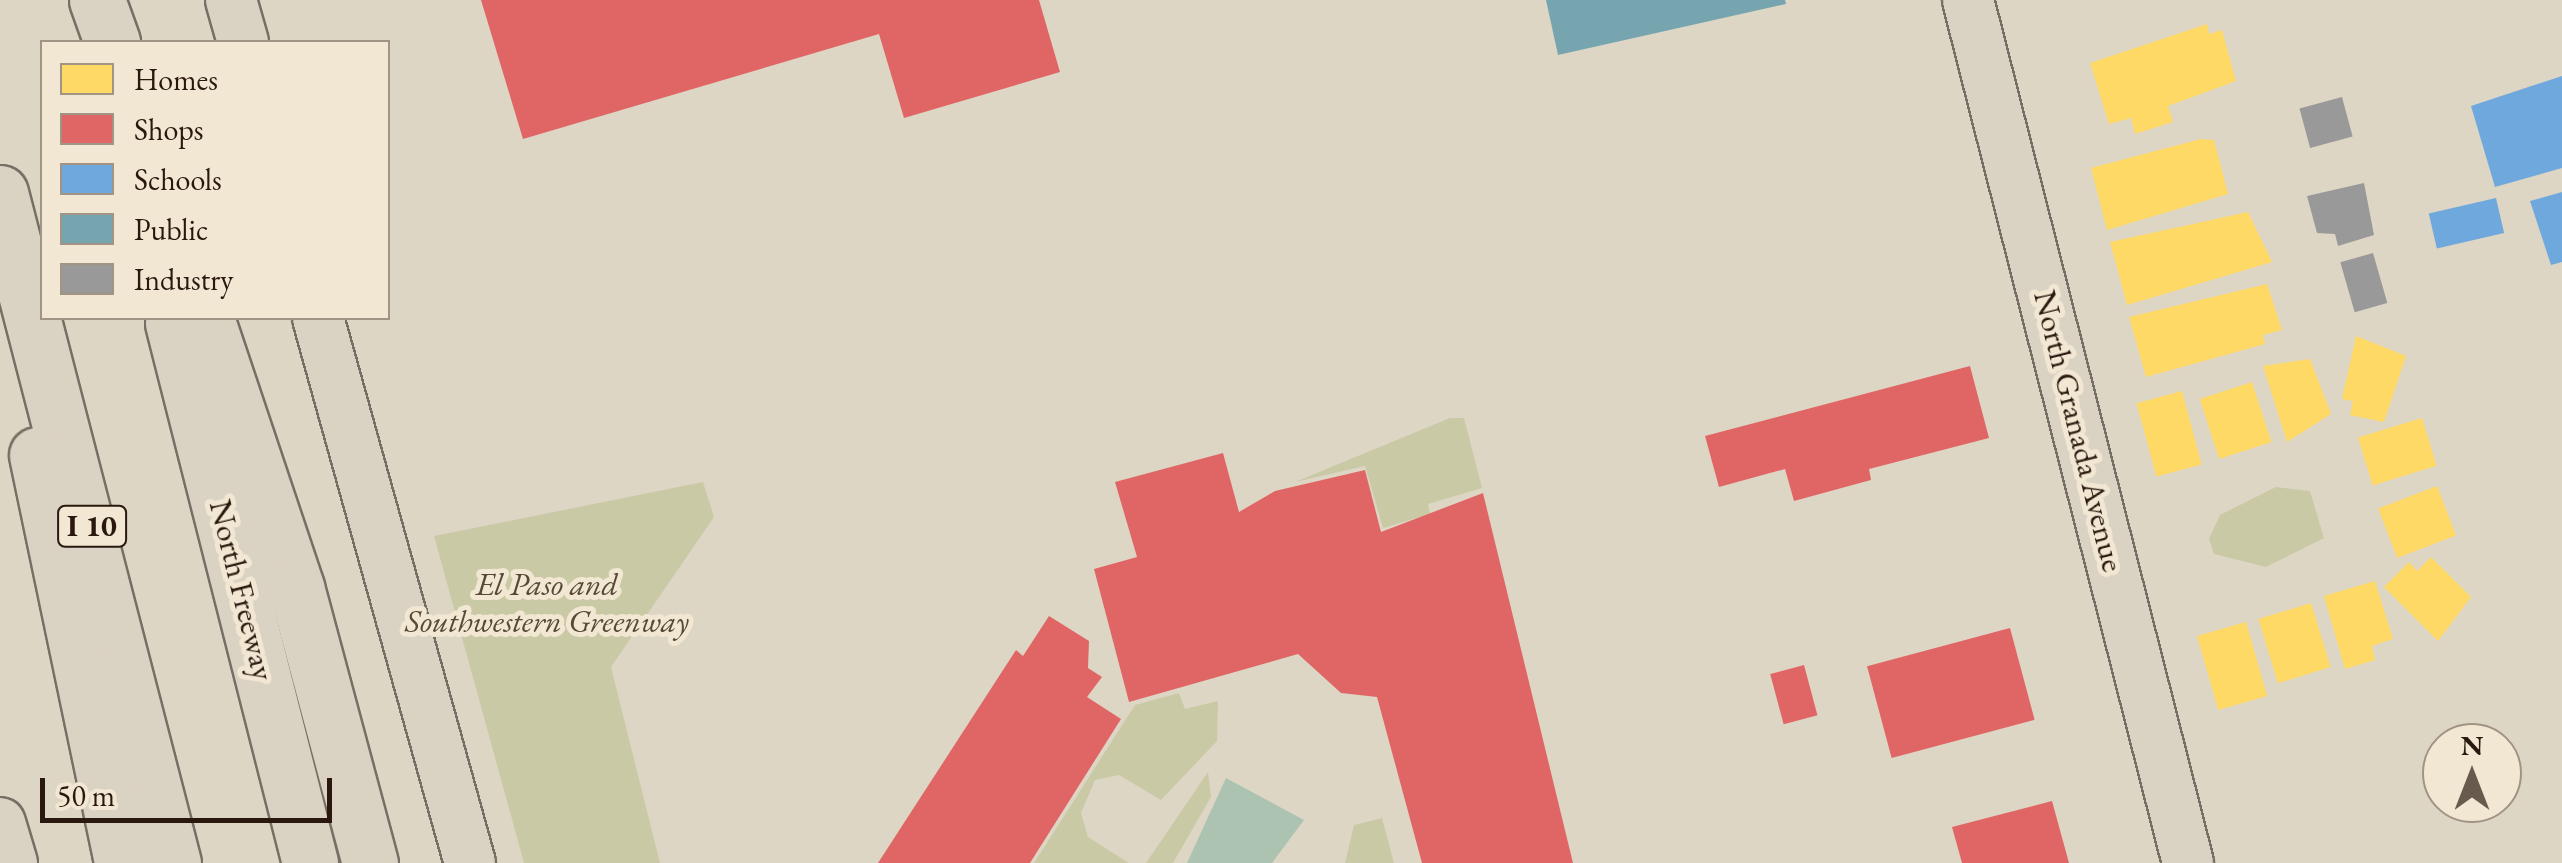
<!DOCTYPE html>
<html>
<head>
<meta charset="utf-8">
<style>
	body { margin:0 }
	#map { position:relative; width:2562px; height:863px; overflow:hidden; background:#ded6c4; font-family:"EB Garamond",serif }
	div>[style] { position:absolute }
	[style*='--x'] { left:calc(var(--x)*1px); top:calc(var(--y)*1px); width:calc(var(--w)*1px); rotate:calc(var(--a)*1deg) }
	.green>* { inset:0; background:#cac9a6 }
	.water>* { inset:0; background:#adc3b2 }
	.homes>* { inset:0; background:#ffd966; transform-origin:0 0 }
	.shops>* { inset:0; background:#e06666; transform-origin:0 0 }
	.schools>* { inset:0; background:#6fa8dc; transform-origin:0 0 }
	.public>* { inset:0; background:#76a5af }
	.industry>* { inset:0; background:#999; transform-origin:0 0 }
	.roads { filter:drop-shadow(2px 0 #766f65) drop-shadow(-2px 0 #766f65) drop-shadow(0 2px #766f65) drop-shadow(0 -2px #766f65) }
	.major>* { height:50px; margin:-25px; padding:0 25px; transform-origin:25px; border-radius:25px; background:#dad2c3 }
	.highway>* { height:55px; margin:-27.5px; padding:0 27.5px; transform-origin:27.5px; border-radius:27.5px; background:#dad2c3 }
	span { translate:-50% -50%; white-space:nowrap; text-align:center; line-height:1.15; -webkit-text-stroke:10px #f1e7d2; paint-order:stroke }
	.shield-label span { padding:2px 8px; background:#f1e7d2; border:2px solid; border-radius:8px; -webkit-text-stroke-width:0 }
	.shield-label { font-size:30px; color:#2a180f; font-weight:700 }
	.street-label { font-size:32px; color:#2a180f }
	.park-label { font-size:32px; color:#554a35; font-style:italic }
	.legend { position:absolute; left:40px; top:40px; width:350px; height:280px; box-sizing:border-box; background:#f1e7d2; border:2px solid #a19484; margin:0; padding:12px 18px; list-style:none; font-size:30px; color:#2a180f }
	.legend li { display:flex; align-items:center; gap:20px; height:50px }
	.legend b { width:50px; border:2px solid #a19484 }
	.north { position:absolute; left:2422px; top:723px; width:100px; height:100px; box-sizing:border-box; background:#f1e7d2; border:2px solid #a19484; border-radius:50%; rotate:0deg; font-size:28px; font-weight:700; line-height:40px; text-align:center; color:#2a180f }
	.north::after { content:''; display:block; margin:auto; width:35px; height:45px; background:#695a4e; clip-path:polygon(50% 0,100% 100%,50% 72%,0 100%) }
	.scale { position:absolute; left:40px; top:778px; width:292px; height:45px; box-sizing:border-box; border:5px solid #2a180f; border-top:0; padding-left:12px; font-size:30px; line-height:35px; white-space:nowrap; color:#2a180f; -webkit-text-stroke:8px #f1e7d2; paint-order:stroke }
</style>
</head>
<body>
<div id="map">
	<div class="green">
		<div style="clip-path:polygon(1450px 418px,1464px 418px,1482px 488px,1428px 504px,1430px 514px,1383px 528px,1365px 466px,1295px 482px)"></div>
		<div style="clip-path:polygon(703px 482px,714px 517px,611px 667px,660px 863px,524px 863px,434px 536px)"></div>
		<div style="clip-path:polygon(2276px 487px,2310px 491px,2324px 538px,2266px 567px,2214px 554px,2209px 539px,2220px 515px)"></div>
		<div style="clip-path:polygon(1179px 693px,1185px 709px,1218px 701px,1217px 741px,1161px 800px,1119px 775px,1095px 780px,1081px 813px,1088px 837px,1129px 863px,1034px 863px,1135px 705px)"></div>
		<div style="clip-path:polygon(1208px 772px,1211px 797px,1173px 863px,1146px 863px)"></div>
		<div style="clip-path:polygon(1382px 818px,1394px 863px,1345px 863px,1354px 825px)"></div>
	</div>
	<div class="water">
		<div style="clip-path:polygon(1226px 778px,1304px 820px,1272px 863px,1187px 863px)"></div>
	</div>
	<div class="homes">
		<div style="clip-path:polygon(2207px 24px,2209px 34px,2222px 30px,2236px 81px,2168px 106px,2173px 122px,2135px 134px,2131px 118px,2109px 124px,2090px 63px)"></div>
		<div style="clip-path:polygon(2201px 139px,2214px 140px,2228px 194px,2107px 230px,2091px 168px)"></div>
		<div style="clip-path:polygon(2248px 212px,2272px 262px,2127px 305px,2110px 242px)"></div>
		<div style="clip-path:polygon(2267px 284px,2282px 330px,2263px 335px,2265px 344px,2146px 377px,2129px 317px)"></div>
		<div style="clip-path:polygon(2356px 336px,2406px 356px,2384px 422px,2350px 415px,2353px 401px,2342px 399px)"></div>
		<div style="clip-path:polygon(2310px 359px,2331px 414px,2287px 442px,2263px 366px)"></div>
		<div style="left:2252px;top:382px;width:63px;height:55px;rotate:72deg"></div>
		<div style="left:2182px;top:391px;width:76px;height:47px;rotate:75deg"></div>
		<div style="left:2422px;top:418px;width:50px;height:67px;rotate:73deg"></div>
		<div style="left:2437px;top:486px;width:53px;height:63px;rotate:69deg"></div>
		<div style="clip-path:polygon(2431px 557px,2471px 597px,2438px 641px,2384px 587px,2409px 562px,2417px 571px)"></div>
		<div style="clip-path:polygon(2375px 581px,2393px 639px,2372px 646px,2375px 660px,2345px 669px,2324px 596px)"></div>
		<div style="left:2311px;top:603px;width:67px;height:55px;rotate:73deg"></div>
		<div style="left:2246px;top:622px;width:77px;height:51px;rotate:74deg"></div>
	</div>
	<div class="shops">
		<div style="clip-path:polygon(481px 0,1039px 0,1060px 72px,904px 118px,879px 34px,523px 139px)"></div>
		<div style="clip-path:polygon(1970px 366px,1989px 438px,1869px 469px,1871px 480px,1794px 501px,1785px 469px,1719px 487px,1705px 436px)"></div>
		<div style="clip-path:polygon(1223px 453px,1239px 512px,1275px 491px,1365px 470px,1381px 532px,1483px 493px,1573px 863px,1422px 863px,1377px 697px,1341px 693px,1298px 654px,1129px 702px,1094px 569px,1137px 557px,1115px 482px)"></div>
		<div style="clip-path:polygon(1049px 616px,1089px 641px,1088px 668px,1102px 677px,1087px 697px,1121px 719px,1030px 863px,878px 863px,1016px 650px,1023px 656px)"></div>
		<div style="left:2010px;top:628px;width:95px;height:148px;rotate:75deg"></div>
		<div style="left:1804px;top:665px;width:52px;height:35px;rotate:75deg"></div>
		<div style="clip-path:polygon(2052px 801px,2069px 863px,1962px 863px,1952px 827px)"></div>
	</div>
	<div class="schools">
		<div style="clip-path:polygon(2562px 76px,2562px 168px,2495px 187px,2471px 106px)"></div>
		<div style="clip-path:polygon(2562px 192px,2562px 262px,2551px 265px,2530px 201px)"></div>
		<div style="left:2496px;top:198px;width:36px;height:69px;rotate:77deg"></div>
	</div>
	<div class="public">
		<div style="clip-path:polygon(1546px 0,1785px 0,1786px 4px,1558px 55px)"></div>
	</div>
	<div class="industry">
		<div style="left:2342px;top:97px;width:41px;height:44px;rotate:75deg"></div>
		<div style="clip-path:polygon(2364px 183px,2374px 235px,2338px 246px,2335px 234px,2317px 233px,2307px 196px)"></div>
		<div style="left:2373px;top:253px;width:52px;height:34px;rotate:74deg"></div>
	</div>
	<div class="roads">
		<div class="major">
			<div style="--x:231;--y:0;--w:44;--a:74.1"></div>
			<div style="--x:1968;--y:0;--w:891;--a:75.7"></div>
			<div style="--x:318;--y:318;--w:566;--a:74.42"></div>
			<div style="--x:0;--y:823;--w:42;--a:73.3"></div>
		</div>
		<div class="highway">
			<div style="--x:97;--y:0;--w:45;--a:70.3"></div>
			<div style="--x:0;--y:193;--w:692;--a:75.52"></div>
			<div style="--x:206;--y:318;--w:284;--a:71.5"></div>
			<div style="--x:296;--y:587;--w:286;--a:75"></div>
			<div style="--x:173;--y:323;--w:557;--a:75.76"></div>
			<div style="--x:37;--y:455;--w:417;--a:78.2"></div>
		</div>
	</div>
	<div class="shield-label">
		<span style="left:92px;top:526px">I 10</span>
	</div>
	<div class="street-label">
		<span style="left:2079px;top:431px;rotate:76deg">North Granada Avenue</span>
		<span style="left:242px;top:590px;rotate:76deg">North Freeway</span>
	</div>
	<div class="park-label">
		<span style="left:547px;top:603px">El Paso and<br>Southwestern Greenway</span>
	</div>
	<ul class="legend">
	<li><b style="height:28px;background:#ffd966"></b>Homes</li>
	<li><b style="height:28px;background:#e06666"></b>Shops</li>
	<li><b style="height:28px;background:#6fa8dc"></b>Schools</li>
	<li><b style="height:28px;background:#76a5af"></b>Public</li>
	<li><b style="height:28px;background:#999"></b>Industry</li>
	</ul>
	<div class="north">N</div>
	<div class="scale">50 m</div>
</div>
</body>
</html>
